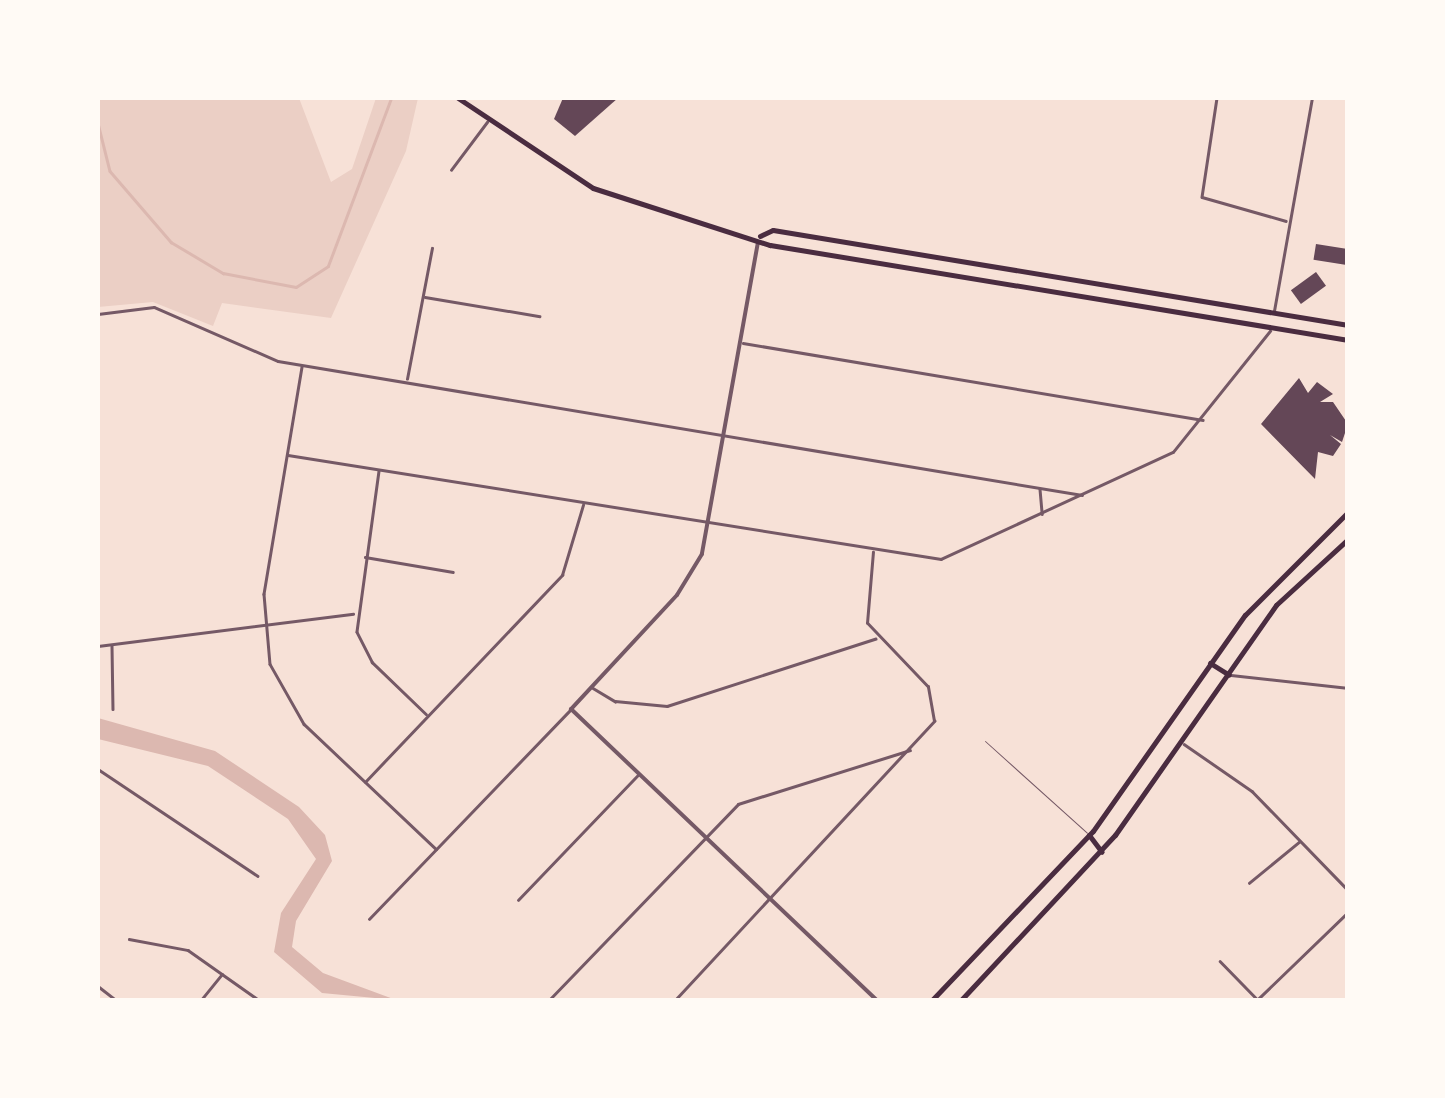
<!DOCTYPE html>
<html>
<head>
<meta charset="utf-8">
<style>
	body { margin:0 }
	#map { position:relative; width:1445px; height:1098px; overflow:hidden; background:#f7e1d7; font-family:Bitter,serif }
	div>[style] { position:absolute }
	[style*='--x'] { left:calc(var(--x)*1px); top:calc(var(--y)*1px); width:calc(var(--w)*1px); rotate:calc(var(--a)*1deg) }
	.green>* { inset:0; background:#ebcfc5 }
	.water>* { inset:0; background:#dcb8b0 }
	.stream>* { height:2.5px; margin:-1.25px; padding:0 1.25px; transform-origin:1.25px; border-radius:1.25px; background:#dcb8b0 }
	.building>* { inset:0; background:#644757; transform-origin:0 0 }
	.service>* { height:1px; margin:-0.5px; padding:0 0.5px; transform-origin:0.5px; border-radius:0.5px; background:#755966 }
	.minor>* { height:2.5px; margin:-1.25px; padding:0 1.25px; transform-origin:1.25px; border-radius:1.25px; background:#755966 }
	.tertiary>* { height:4px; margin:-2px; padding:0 2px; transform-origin:2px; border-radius:2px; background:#755966 }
	.secondary>* { height:5px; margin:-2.5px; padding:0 2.5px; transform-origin:2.5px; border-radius:2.5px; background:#4a2c40 }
	.primary>* { height:5px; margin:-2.5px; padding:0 2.5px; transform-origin:2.5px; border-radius:2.5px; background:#4a2c40 }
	span { translate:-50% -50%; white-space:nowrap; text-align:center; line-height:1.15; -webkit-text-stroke:10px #fffaf5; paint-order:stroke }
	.frame { position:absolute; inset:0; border:100px solid #fffaf5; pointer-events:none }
</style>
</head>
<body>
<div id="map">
	<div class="green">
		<div style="clip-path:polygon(98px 98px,299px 98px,331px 182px,352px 169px,376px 98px,418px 98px,406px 151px,331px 318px,222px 303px,213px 326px,153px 302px,98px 307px)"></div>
	</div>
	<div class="water">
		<div style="clip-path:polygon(98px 718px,215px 751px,299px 807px,325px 835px,332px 861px,296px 921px,292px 947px,323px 973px,396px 1000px,322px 993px,274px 952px,281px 913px,316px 859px,288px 819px,208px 766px,98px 739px)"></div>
	</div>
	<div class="stream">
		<div style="--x:98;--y:123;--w:49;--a:76"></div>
		<div style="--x:110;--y:171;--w:94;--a:49.3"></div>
		<div style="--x:171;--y:242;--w:61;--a:30.8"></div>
		<div style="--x:223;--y:273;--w:74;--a:10.9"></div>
		<div style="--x:296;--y:287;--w:38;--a:-33"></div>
		<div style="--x:328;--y:266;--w:179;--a:-69.4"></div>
	</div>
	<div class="building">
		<div style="clip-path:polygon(563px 98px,618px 98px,575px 136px,554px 119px)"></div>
		<div style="left:1316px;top:244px;width:32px;height:16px;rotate:9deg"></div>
		<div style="left:1316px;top:272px;width:17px;height:31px;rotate:54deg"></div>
		<div style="clip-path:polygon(1299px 378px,1308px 393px,1317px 382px,1333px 394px,1320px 402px,1333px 402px,1348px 424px,1342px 442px,1330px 435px,1341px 444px,1333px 456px,1318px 452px,1315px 479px,1261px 424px)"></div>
	</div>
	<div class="service">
		<div style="--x:985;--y:741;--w:137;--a:42"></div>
	</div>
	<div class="minor">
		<div style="--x:1217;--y:98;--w:100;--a:98.6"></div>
		<div style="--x:1202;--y:197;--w:87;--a:15.9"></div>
		<div style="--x:451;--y:170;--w:60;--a:-53.1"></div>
		<div style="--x:425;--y:297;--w:116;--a:9.5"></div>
		<div style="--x:1274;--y:311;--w:216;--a:-79.9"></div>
		<div style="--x:98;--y:314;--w:56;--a:-7.1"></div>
		<div style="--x:154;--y:307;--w:135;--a:23.5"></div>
		<div style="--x:278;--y:361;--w:815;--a:9.46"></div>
		<div style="--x:743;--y:343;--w:466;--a:9.5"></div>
		<div style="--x:302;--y:367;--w:230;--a:99.5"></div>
		<div style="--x:264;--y:594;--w:70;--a:85.1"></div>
		<div style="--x:270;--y:664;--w:69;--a:60.5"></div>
		<div style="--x:304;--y:724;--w:182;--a:43.4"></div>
		<div style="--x:407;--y:379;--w:133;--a:-79.2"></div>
		<div style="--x:288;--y:455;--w:661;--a:9.05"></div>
		<div style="--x:941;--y:559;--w:255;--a:-24.8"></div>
		<div style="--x:1173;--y:452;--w:155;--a:-51.3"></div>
		<div style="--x:379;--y:471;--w:162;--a:97.8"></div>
		<div style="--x:357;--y:632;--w:34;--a:63"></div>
		<div style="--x:372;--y:662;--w:75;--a:43.9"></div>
		<div style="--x:1040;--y:489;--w:25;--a:85"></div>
		<div style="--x:365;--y:557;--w:89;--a:9.7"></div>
		<div style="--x:98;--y:646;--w:257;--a:-7.2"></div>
		<div style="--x:112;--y:646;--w:63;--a:89.1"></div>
		<div style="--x:1231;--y:675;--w:118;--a:6.3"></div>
		<div style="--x:593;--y:688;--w:26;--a:31"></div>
		<div style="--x:615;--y:701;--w:52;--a:5.5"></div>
		<div style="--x:667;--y:706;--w:219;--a:-17.9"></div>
		<div style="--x:1184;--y:744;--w:83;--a:34.7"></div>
		<div style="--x:1252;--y:791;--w:138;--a:45.9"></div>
		<div style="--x:98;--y:769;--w:192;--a:33.8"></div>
		<div style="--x:365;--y:782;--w:286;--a:-46.4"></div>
		<div style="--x:562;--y:575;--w:73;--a:-73.3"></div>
		<div style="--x:1347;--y:799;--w:1;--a:0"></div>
		<div style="--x:1249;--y:883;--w:65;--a:-39.4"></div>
		<div style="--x:518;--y:900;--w:173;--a:-46.2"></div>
		<div style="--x:369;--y:919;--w:290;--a:-46.1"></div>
		<div style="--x:129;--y:939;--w:60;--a:10.6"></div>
		<div style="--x:188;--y:950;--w:87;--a:35.2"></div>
		<div style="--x:1220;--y:961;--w:53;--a:45.8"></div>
		<div style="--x:98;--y:986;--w:23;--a:38"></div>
		<div style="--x:201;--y:1000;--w:33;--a:-51"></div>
		<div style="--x:549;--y:1000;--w:272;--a:-46"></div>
		<div style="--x:738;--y:804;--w:180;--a:-17.4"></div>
		<div style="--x:675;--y:1000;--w:381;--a:-47.1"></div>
		<div style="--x:934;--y:721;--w:35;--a:-100"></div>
		<div style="--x:928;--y:687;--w:88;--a:-133.6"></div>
		<div style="--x:867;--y:623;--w:71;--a:-85.2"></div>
		<div style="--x:1103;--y:1000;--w:26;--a:0"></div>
		<div style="--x:1257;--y:1000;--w:127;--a:-44"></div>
	</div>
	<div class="tertiary">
		<div style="--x:758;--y:242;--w:317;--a:100.2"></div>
		<div style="--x:702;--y:554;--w:48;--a:121.4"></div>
		<div style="--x:677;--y:595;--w:156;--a:132.9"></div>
		<div style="--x:571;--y:709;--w:422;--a:43.6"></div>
	</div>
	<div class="secondary">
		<div style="--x:1210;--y:663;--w:22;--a:32"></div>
		<div style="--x:1089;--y:835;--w:21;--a:53"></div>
		<div style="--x:932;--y:1000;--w:233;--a:-46.4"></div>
		<div style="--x:1093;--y:831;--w:264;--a:-54.9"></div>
		<div style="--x:1245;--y:615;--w:146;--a:-45"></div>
		<div style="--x:961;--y:1000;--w:226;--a:-47"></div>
		<div style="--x:1115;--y:835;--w:281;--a:-55"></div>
		<div style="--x:1276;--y:605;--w:98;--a:-42.5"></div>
	</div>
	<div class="primary">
		<div style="--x:458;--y:98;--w:162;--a:33.7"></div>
		<div style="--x:593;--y:188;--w:186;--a:17.9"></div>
		<div style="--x:770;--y:245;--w:586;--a:9.33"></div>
		<div style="--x:760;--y:236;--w:14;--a:-25"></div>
		<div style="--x:773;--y:230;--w:583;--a:9.38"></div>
	</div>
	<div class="frame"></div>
</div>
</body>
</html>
